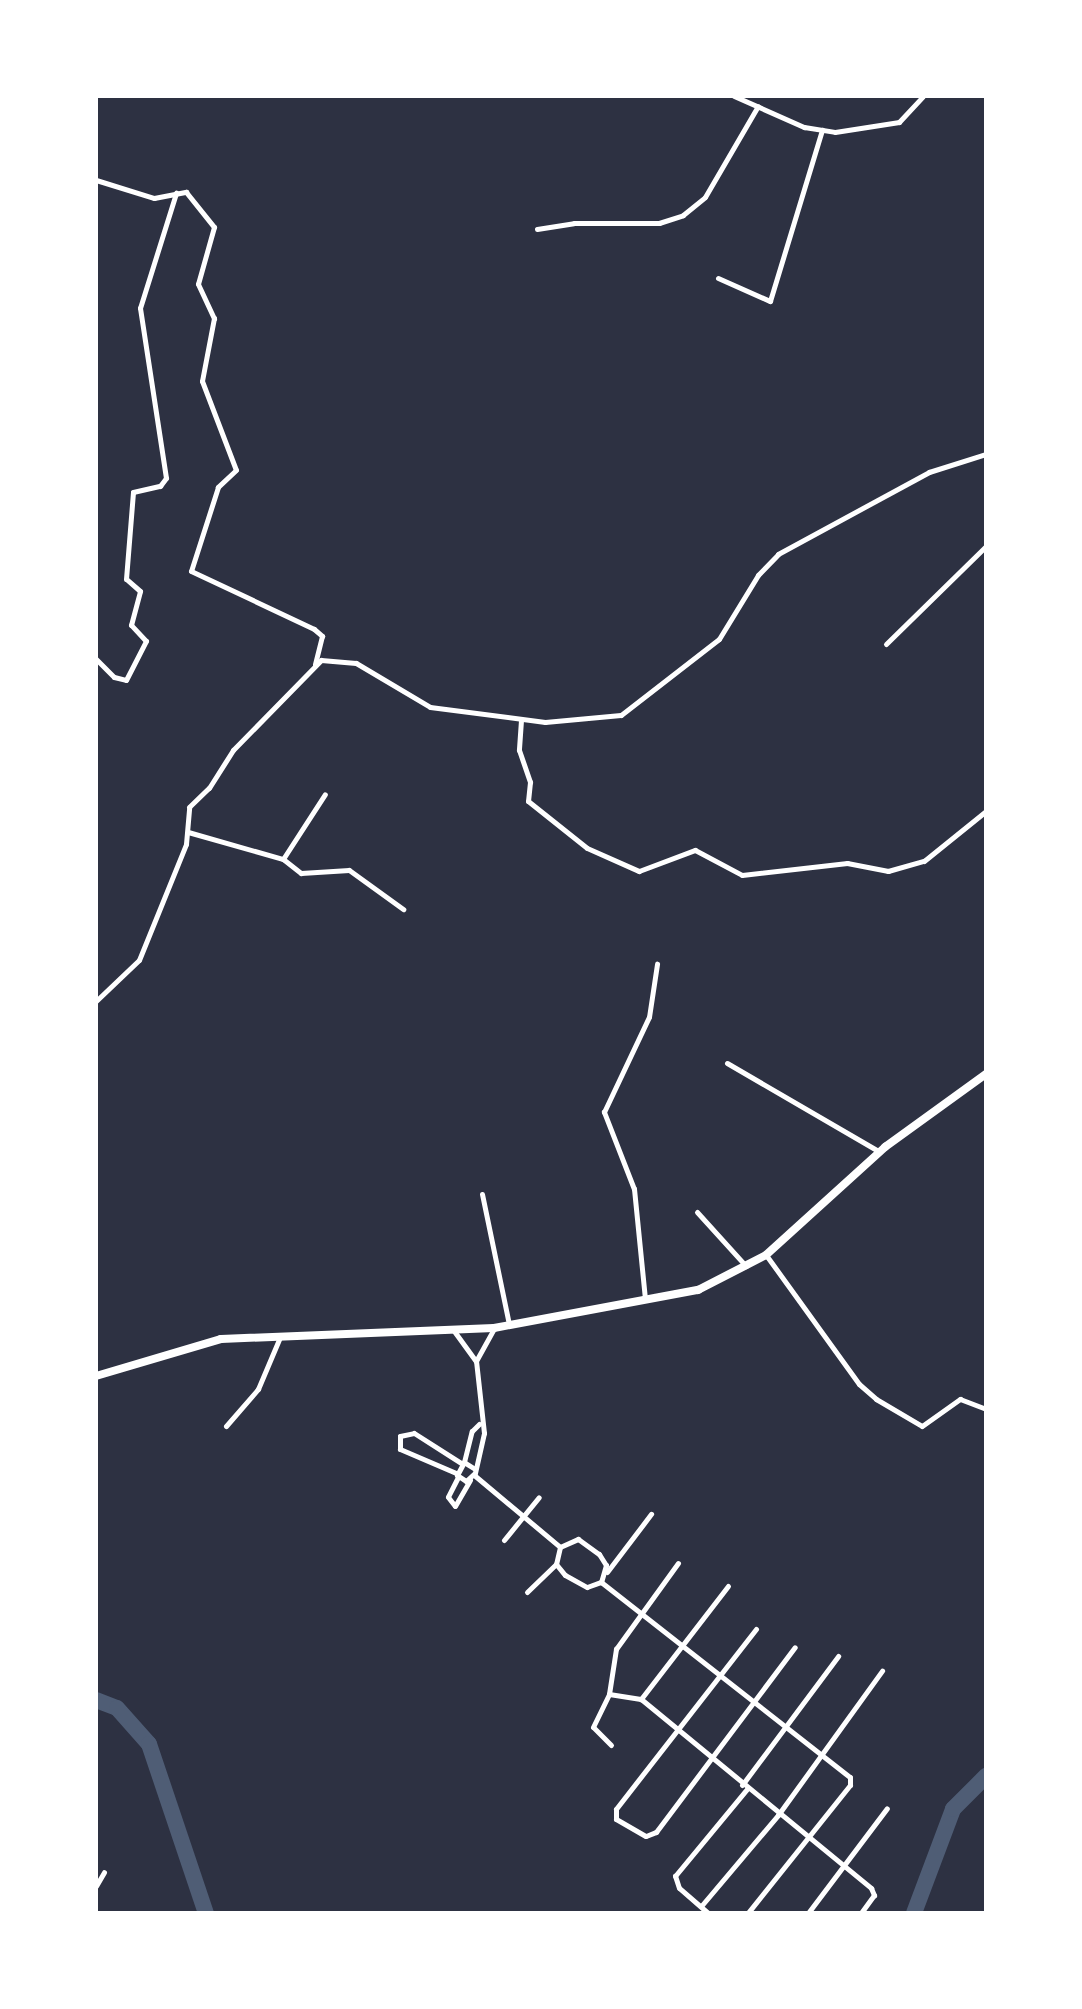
<!DOCTYPE html>
<html>
<head>
<meta charset="utf-8">
<style>
	body { margin:0 }
	#map { position:relative; width:1082px; height:2009px; overflow:hidden; background:#2d3142; font-family:Karla,sans-serif }
	div>[style] { position:absolute }
	[style*='--x'] { left:calc(var(--x)*1px); top:calc(var(--y)*1px); width:calc(var(--w)*1px); rotate:calc(var(--a)*1deg) }
	.river>* { height:16px; margin:-8px; padding:0 8px; transform-origin:8px; border-radius:8px; background:#4f5d75 }
	.minor>* { height:5px; margin:-2.5px; padding:0 2.5px; transform-origin:2.5px; border-radius:2.5px; background:#fff }
	.primary>* { height:8px; margin:-4px; padding:0 4px; transform-origin:4px; border-radius:4px; background:#fff }
	span { translate:-50% -50%; white-space:nowrap; text-align:center; line-height:1.15; -webkit-text-stroke:6px #fff; paint-order:stroke }
	.frame { position:absolute; inset:0; border:98px solid #fff; pointer-events:none }
</style>
</head>
<body>
<div id="map">
	<div class="river">
		<div style="--x:96;--y:1700;--w:22;--a:21"></div>
		<div style="--x:117;--y:1708;--w:48;--a:48.4"></div>
		<div style="--x:149;--y:1744;--w:178;--a:71.4"></div>
		<div style="--x:914;--y:1913;--w:111;--a:-69.4"></div>
		<div style="--x:953;--y:1809;--w:47;--a:-45"></div>
	</div>
	<div class="minor">
		<div style="--x:734;--y:96;--w:77;--a:23.9"></div>
		<div style="--x:804;--y:127;--w:31;--a:9"></div>
		<div style="--x:835;--y:132;--w:65;--a:-8.9"></div>
		<div style="--x:899;--y:122;--w:35;--a:-47"></div>
		<div style="--x:96;--y:180;--w:61;--a:17.2"></div>
		<div style="--x:154;--y:198;--w:33;--a:-11"></div>
		<div style="--x:186;--y:192;--w:45;--a:51.3"></div>
		<div style="--x:214;--y:227;--w:59;--a:105.7"></div>
		<div style="--x:198;--y:284;--w:38;--a:65"></div>
		<div style="--x:214;--y:318;--w:64;--a:100.8"></div>
		<div style="--x:202;--y:381;--w:95;--a:69.1"></div>
		<div style="--x:236;--y:470;--w:25;--a:137"></div>
		<div style="--x:218;--y:487;--w:88;--a:107.8"></div>
		<div style="--x:191;--y:571;--w:136;--a:25.2"></div>
		<div style="--x:314;--y:629;--w:11;--a:41"></div>
		<div style="--x:322;--y:636;--w:29;--a:104"></div>
		<div style="--x:537;--y:229;--w:37;--a:-9"></div>
		<div style="--x:574;--y:223;--w:85;--a:0"></div>
		<div style="--x:659;--y:223;--w:25;--a:-18"></div>
		<div style="--x:683;--y:215;--w:28;--a:-39"></div>
		<div style="--x:705;--y:197;--w:105;--a:-59.8"></div>
		<div style="--x:718;--y:278;--w:57;--a:23.9"></div>
		<div style="--x:770;--y:301;--w:179;--a:-73.1"></div>
		<div style="--x:886;--y:644;--w:140;--a:-44.4"></div>
		<div style="--x:96;--y:659;--w:25;--a:45"></div>
		<div style="--x:114;--y:677;--w:12;--a:14"></div>
		<div style="--x:126;--y:680;--w:44;--a:-62.9"></div>
		<div style="--x:146;--y:641;--w:22;--a:-133"></div>
		<div style="--x:131;--y:625;--w:35;--a:-75"></div>
		<div style="--x:140;--y:591;--w:18;--a:-139"></div>
		<div style="--x:126;--y:579;--w:87;--a:-85.4"></div>
		<div style="--x:133;--y:492;--w:28;--a:-13"></div>
		<div style="--x:160;--y:486;--w:10;--a:-53"></div>
		<div style="--x:166;--y:478;--w:172;--a:-98.7"></div>
		<div style="--x:140;--y:308;--w:121;--a:-72.6"></div>
		<div style="--x:521;--y:720;--w:30;--a:94"></div>
		<div style="--x:519;--y:750;--w:34;--a:71"></div>
		<div style="--x:530;--y:782;--w:19;--a:96"></div>
		<div style="--x:528;--y:801;--w:75;--a:38.5"></div>
		<div style="--x:587;--y:848;--w:57;--a:23.9"></div>
		<div style="--x:639;--y:871;--w:60;--a:-20.6"></div>
		<div style="--x:695;--y:850;--w:53;--a:28"></div>
		<div style="--x:742;--y:875;--w:106;--a:-6.5"></div>
		<div style="--x:847;--y:863;--w:42;--a:11"></div>
		<div style="--x:888;--y:871;--w:37;--a:-16"></div>
		<div style="--x:924;--y:861;--w:80;--a:-38.9"></div>
		<div style="--x:188;--y:832;--w:99;--a:15.9"></div>
		<div style="--x:283;--y:859;--w:23;--a:38"></div>
		<div style="--x:301;--y:873;--w:48;--a:-3.6"></div>
		<div style="--x:349;--y:870;--w:67;--a:35.8"></div>
		<div style="--x:283;--y:859;--w:77;--a:-57.1"></div>
		<div style="--x:96;--y:1001;--w:59;--a:-43.6"></div>
		<div style="--x:139;--y:960;--w:125;--a:-67.9"></div>
		<div style="--x:186;--y:844;--w:37;--a:-85"></div>
		<div style="--x:189;--y:807;--w:28;--a:-44"></div>
		<div style="--x:209;--y:788;--w:45;--a:-57.7"></div>
		<div style="--x:233;--y:750;--w:126;--a:-45.6"></div>
		<div style="--x:321;--y:660;--w:35;--a:5"></div>
		<div style="--x:356;--y:663;--w:86;--a:30.7"></div>
		<div style="--x:430;--y:707;--w:116;--a:7.4"></div>
		<div style="--x:545;--y:722;--w:76;--a:-5.3"></div>
		<div style="--x:621;--y:715;--w:124;--a:-37.8"></div>
		<div style="--x:719;--y:639;--w:75;--a:-58.6"></div>
		<div style="--x:758;--y:575;--w:29;--a:-46"></div>
		<div style="--x:778;--y:554;--w:172;--a:-28.5"></div>
		<div style="--x:929;--y:472;--w:60;--a:-17.5"></div>
		<div style="--x:727;--y:1063;--w:177;--a:30.2"></div>
		<div style="--x:482;--y:1194;--w:133;--a:78.3"></div>
		<div style="--x:697;--y:1212;--w:73;--a:47.8"></div>
		<div style="--x:766;--y:1255;--w:159;--a:54.2"></div>
		<div style="--x:859;--y:1384;--w:23;--a:41"></div>
		<div style="--x:876;--y:1399;--w:53;--a:30.4"></div>
		<div style="--x:922;--y:1426;--w:47;--a:-35.4"></div>
		<div style="--x:960;--y:1399;--w:28;--a:21"></div>
		<div style="--x:645;--y:1299;--w:111;--a:-95.7"></div>
		<div style="--x:634;--y:1189;--w:83;--a:-111.3"></div>
		<div style="--x:604;--y:1112;--w:105;--a:-64.7"></div>
		<div style="--x:649;--y:1017;--w:54;--a:-81.4"></div>
		<div style="--x:454;--y:1331;--w:37;--a:54"></div>
		<div style="--x:226;--y:1426;--w:49;--a:-49.1"></div>
		<div style="--x:258;--y:1389;--w:56;--a:-67.1"></div>
		<div style="--x:464;--y:1462;--w:32;--a:-76"></div>
		<div style="--x:472;--y:1431;--w:10;--a:-45"></div>
		<div style="--x:475;--y:1469;--w:13;--a:-148"></div>
		<div style="--x:464;--y:1462;--w:15;--a:118"></div>
		<div style="--x:457;--y:1475;--w:11;--a:34"></div>
		<div style="--x:466;--y:1481;--w:12;--a:-42"></div>
		<div style="--x:475;--y:1473;--w:41;--a:-77.3"></div>
		<div style="--x:484;--y:1433;--w:72;--a:-96.3"></div>
		<div style="--x:476;--y:1361;--w:37;--a:-61"></div>
		<div style="--x:456;--y:1473;--w:61;--a:-156.8"></div>
		<div style="--x:400;--y:1449;--w:13;--a:-90"></div>
		<div style="--x:400;--y:1436;--w:14;--a:-12"></div>
		<div style="--x:414;--y:1433;--w:56;--a:32.6"></div>
		<div style="--x:474;--y:1475;--w:112;--a:39.9"></div>
		<div style="--x:560;--y:1547;--w:20;--a:-24"></div>
		<div style="--x:578;--y:1539;--w:26;--a:36"></div>
		<div style="--x:599;--y:1554;--w:13;--a:58"></div>
		<div style="--x:606;--y:1565;--w:18;--a:106"></div>
		<div style="--x:601;--y:1582;--w:316;--a:38.1"></div>
		<div style="--x:850;--y:1777;--w:8;--a:90"></div>
		<div style="--x:850;--y:1785;--w:164;--a:128.6"></div>
		<div style="--x:458;--y:1477;--w:22;--a:117"></div>
		<div style="--x:448;--y:1497;--w:11;--a:52"></div>
		<div style="--x:455;--y:1506;--w:30;--a:-60"></div>
		<div style="--x:504;--y:1540;--w:55;--a:-50.9"></div>
		<div style="--x:560;--y:1547;--w:17;--a:103"></div>
		<div style="--x:556;--y:1564;--w:14;--a:51"></div>
		<div style="--x:565;--y:1575;--w:25;--a:29"></div>
		<div style="--x:587;--y:1587;--w:15;--a:-20"></div>
		<div style="--x:607;--y:1572;--w:73;--a:-52.8"></div>
		<div style="--x:728;--y:1586;--w:143;--a:127.6"></div>
		<div style="--x:641;--y:1699;--w:298;--a:39.4"></div>
		<div style="--x:871;--y:1888;--w:8;--a:67"></div>
		<div style="--x:874;--y:1895;--w:22;--a:126"></div>
		<div style="--x:527;--y:1592;--w:40;--a:-44"></div>
		<div style="--x:756;--y:1629;--w:228;--a:127.9"></div>
		<div style="--x:616;--y:1809;--w:10;--a:90"></div>
		<div style="--x:616;--y:1819;--w:34;--a:30"></div>
		<div style="--x:646;--y:1836;--w:11;--a:-22"></div>
		<div style="--x:656;--y:1832;--w:231;--a:-53.1"></div>
		<div style="--x:609;--y:1694;--w:46;--a:-81.2"></div>
		<div style="--x:616;--y:1649;--w:106;--a:-54.2"></div>
		<div style="--x:611;--y:1745;--w:25;--a:-135"></div>
		<div style="--x:593;--y:1727;--w:37;--a:-64"></div>
		<div style="--x:609;--y:1694;--w:32;--a:9"></div>
		<div style="--x:742;--y:1785;--w:161;--a:-53.3"></div>
		<div style="--x:96;--y:1886;--w:16;--a:-60"></div>
		<div style="--x:702;--y:1905;--w:118;--a:-49.8"></div>
		<div style="--x:778;--y:1815;--w:178;--a:-54.2"></div>
		<div style="--x:708;--y:1913;--w:38;--a:-139"></div>
		<div style="--x:679;--y:1888;--w:13;--a:-108"></div>
		<div style="--x:675;--y:1876;--w:113;--a:-50.4"></div>
		<div style="--x:808;--y:1913;--w:131;--a:-53"></div>
	</div>
	<div class="primary">
		<div style="--x:96;--y:1376;--w:130;--a:-16.5"></div>
		<div style="--x:221;--y:1339;--w:273;--a:-2.3"></div>
		<div style="--x:494;--y:1328;--w:208;--a:-10.6"></div>
		<div style="--x:698;--y:1290;--w:76;--a:-27.2"></div>
		<div style="--x:766;--y:1255;--w:161;--a:-42.2"></div>
		<div style="--x:885;--y:1147;--w:125;--a:-35.9"></div>
	</div>
	<div class="frame"></div>
</div>
</body>
</html>
